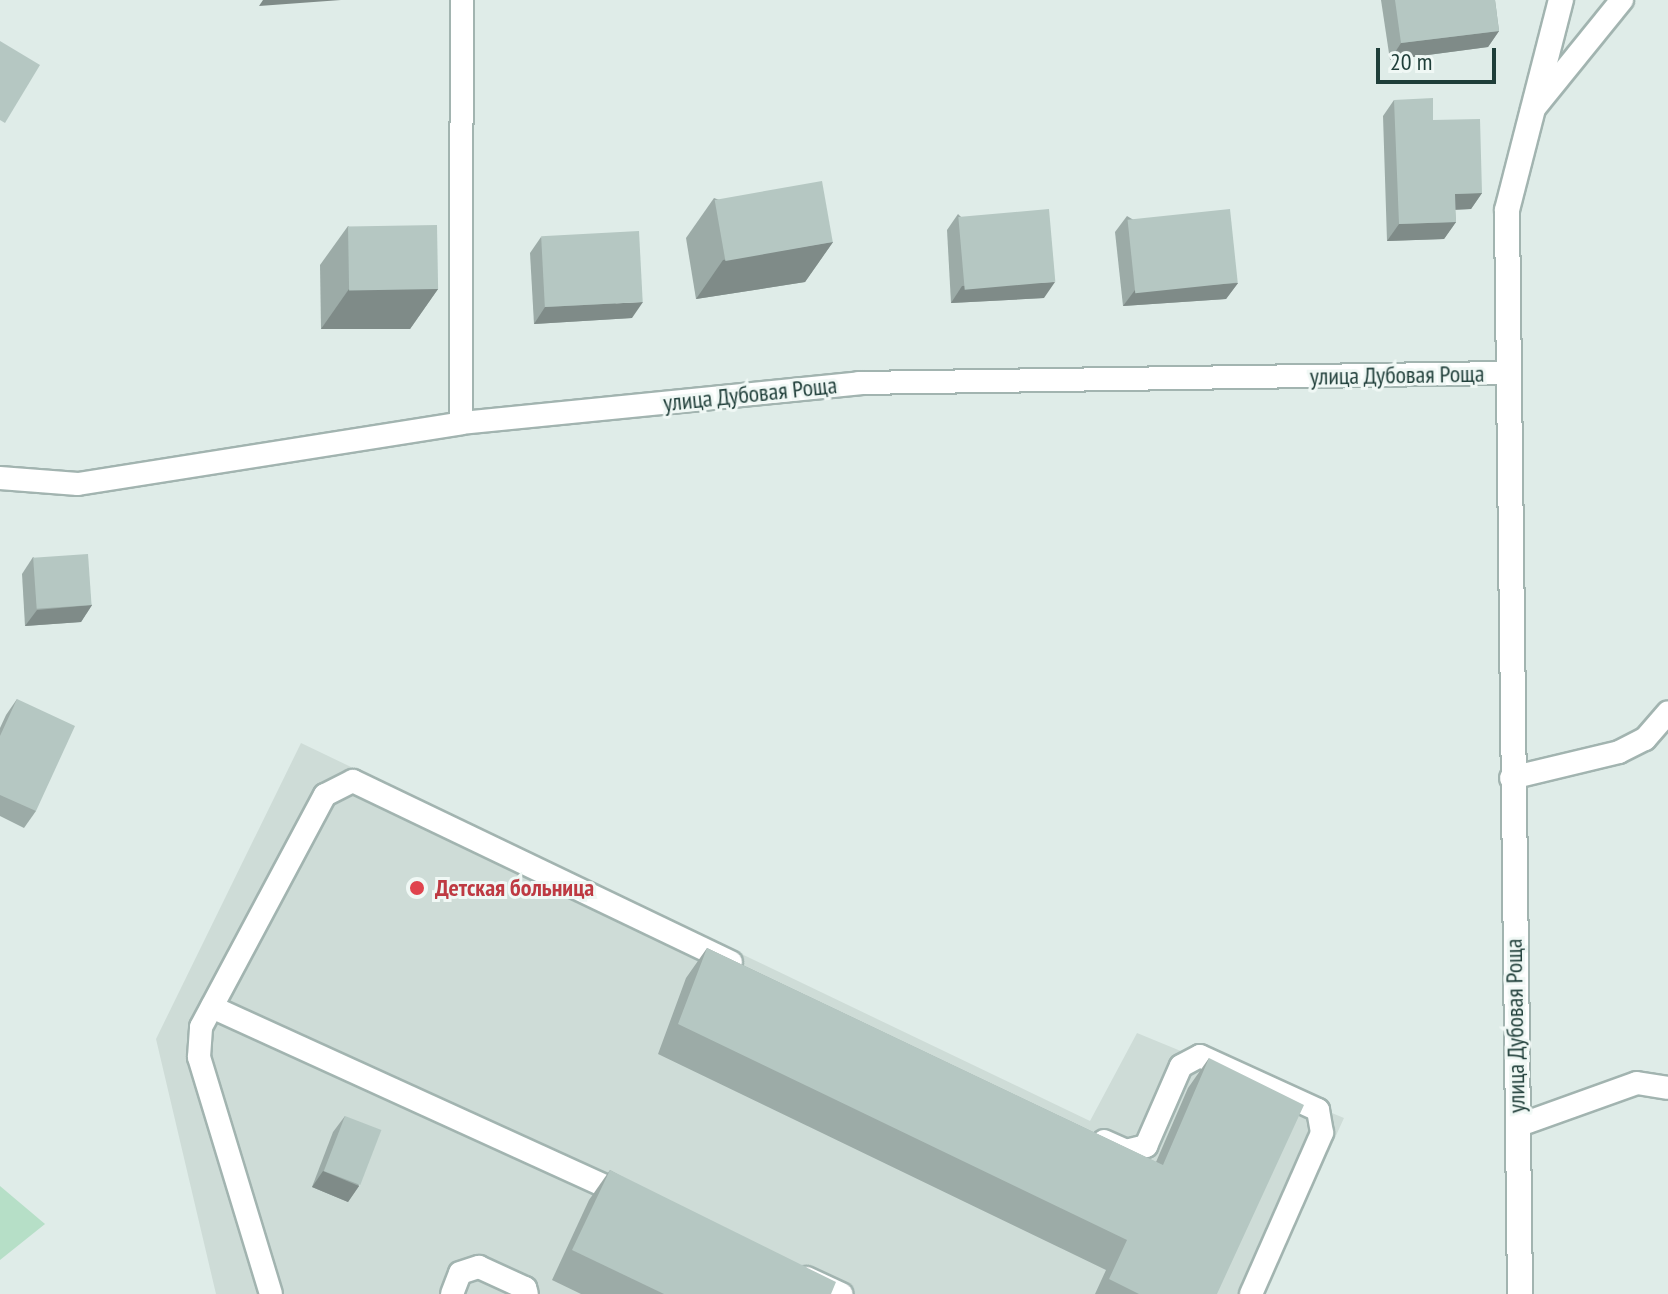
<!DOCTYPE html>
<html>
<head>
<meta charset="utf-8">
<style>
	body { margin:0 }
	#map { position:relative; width:1668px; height:1294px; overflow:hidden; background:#dfece8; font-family:"PT Sans Narrow",sans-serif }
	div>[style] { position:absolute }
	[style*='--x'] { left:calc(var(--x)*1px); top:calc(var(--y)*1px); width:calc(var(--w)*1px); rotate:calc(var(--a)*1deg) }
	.built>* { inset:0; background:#cedcd7 }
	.green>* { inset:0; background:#b6dfc7 }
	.roads { filter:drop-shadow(2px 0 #a2b4b0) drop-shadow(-2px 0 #a2b4b0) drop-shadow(0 2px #a2b4b0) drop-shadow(0 -2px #a2b4b0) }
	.service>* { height:22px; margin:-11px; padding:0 11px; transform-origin:11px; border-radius:11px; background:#fff }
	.minor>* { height:24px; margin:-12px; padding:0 12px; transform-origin:12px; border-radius:12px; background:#fff }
	.wall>* { inset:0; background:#9caba7 }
	.shaded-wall>* { inset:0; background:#7f8b88 }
	.building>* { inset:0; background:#b5c7c2; transform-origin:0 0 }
	.dots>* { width:22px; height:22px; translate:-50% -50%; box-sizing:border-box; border:4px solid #f0f8f5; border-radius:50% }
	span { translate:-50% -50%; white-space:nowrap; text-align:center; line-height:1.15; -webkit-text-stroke:6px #f0f8f5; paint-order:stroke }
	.street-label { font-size:24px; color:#1f3e39 }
	.health-label { font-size:24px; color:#be3a42; font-weight:700 }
	.left { translate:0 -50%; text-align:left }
	.scale { position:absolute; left:1376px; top:48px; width:120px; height:36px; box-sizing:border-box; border:4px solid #1f3e39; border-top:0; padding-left:10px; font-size:24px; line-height:28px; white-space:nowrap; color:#1f3e39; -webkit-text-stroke:6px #f0f8f5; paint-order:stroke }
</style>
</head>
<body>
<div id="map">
	<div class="built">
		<div style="clip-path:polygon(301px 743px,1090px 1121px,1137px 1033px,1344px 1118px,1264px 1294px,216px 1294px,156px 1039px)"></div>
	</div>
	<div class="green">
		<div style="clip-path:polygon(0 1186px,45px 1224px,0 1260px)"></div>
	</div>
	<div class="roads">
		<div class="service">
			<div style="--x:1532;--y:111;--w:143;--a:-51"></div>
			<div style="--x:461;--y:423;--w:423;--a:-89.9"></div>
			<div style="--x:0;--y:478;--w:78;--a:4.4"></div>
			<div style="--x:78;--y:484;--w:388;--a:-9"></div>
			<div style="--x:461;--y:423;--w:400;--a:-5.7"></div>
			<div style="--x:859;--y:383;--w:646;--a:-0.89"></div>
			<div style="--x:1511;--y:778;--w:111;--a:-13.5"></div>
			<div style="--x:1619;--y:752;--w:29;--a:-27"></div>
			<div style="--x:1645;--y:739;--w:35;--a:-49"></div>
			<div style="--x:212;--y:1007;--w:455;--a:24.5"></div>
			<div style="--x:1517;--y:1126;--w:127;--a:-19.7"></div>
			<div style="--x:1637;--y:1083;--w:31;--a:9"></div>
			<div style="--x:1104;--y:1141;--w:24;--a:24"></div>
			<div style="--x:1126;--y:1151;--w:21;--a:-14"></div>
			<div style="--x:1146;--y:1146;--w:87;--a:-66.4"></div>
			<div style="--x:1181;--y:1066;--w:21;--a:-28"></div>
			<div style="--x:1200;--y:1056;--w:130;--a:24.6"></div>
			<div style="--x:1318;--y:1110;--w:23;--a:80"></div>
			<div style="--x:1322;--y:1133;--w:176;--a:113.8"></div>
			<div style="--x:807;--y:1278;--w:38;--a:25"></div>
			<div style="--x:271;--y:1294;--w:248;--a:-106.9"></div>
			<div style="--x:199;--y:1057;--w:30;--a:-86"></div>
			<div style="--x:201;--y:1027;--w:263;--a:-61.9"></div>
			<div style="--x:325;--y:795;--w:31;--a:-27"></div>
			<div style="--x:353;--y:781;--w:419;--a:25.6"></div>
			<div style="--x:452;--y:1294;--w:22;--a:-69"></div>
			<div style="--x:460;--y:1273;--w:20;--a:-18"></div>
			<div style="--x:479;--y:1267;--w:51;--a:24.5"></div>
			<div style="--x:525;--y:1288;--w:6;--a:72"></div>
		</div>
		<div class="minor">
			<div style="--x:1520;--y:1294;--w:1084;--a:-90.69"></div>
			<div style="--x:1507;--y:210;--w:217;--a:-75.6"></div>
		</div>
	</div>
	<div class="wall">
		<div style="clip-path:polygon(1381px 0,1495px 0,1499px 31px,1488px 47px,1390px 60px)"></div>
		<div style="clip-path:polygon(1394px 100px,1433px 120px,1482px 193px,1471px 209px,1455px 210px,1456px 222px,1444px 239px,1387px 241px,1383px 116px)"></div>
		<div style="clip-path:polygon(714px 198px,833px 242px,805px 282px,696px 299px,686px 238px)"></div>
		<div style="clip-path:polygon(958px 214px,1044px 298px,951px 303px,947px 230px)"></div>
		<div style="clip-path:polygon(1127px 216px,1238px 283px,1226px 299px,1123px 306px,1115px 232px)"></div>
		<div style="clip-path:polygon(348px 226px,438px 289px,410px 329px,321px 329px,320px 265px)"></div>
		<div style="clip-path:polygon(541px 237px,632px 318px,534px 324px,530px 253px)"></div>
		<div style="clip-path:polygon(33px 557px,92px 605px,81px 622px,25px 626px,22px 574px)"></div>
		<div style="clip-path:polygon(17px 699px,36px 811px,24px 828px,0 816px,0 728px,6px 715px)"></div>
		<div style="clip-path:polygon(707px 948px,1156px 1162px,1188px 1088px,1209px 1058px,1217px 1294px,1095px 1294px,1106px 1270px,658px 1054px,686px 978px)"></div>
		<div style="clip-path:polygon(345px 1116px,359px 1186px,348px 1202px,312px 1187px,333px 1132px)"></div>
		<div style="clip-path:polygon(610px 1170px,831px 1294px,581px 1294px,552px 1280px,589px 1200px)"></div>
	</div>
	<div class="shaded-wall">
		<div style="clip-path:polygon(263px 0,341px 0,259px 6px)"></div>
		<div style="clip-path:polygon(1499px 31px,1488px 47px,1390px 60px,1401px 43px)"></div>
		<div style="clip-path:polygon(1482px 193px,1471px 209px,1443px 210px,1455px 194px)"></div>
		<div style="clip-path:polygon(1456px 222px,1444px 239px,1387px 241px,1399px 224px)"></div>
		<div style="clip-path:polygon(833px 242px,805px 282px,696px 299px,723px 260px)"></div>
		<div style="clip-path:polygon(1055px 282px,1044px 298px,951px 303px,962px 286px)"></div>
		<div style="clip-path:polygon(1238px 283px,1226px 299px,1123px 306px,1135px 290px)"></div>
		<div style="clip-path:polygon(349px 289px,438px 289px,410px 329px,321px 329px)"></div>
		<div style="clip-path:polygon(643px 302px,632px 318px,534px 324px,545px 307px)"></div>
		<div style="clip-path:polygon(92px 605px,81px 622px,25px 626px,37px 610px)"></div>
		<div style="clip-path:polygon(323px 1171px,359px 1186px,348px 1202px,312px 1187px)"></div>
	</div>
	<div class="building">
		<div style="clip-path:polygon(1395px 0,1495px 0,1499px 31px,1401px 43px)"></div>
		<div style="clip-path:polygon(0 41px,40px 65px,5px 123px,0 120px)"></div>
		<div style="clip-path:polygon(1433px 98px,1433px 120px,1480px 119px,1482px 193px,1455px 194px,1456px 222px,1399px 224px,1394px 100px)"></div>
		<div style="left:822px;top:181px;width:62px;height:109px;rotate:80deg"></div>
		<div style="left:1049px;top:209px;width:73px;height:91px;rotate:85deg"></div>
		<div style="left:1230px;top:209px;width:74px;height:103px;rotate:84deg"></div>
		<div style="left:437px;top:225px;width:64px;height:89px;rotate:89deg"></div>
		<div style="left:639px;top:231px;width:71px;height:98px;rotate:87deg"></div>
		<div style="left:88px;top:554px;width:51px;height:55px;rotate:86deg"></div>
		<div style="clip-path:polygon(17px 699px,75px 726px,36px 811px,0 795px,0 736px)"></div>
		<div style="clip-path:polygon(707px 948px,1163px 1165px,1209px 1058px,1304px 1105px,1217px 1294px,1139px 1294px,1109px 1279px,1127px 1240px,678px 1024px)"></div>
		<div style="left:345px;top:1116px;width:39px;height:59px;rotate:21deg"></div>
		<div style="clip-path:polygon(610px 1170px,836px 1282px,831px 1294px,664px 1294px,572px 1250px)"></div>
	</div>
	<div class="dots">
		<div style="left:417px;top:888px;background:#e0444e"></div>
	</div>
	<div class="street-label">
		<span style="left:1397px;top:375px;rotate:-1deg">улица Дубовая Роща</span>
		<span style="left:750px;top:394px;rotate:-6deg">улица Дубовая Роща</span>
		<span style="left:1515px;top:1026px;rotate:-91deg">улица Дубовая Роща</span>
	</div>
	<div class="health-label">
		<span class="left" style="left:435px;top:888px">Детская больница</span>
	</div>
	<div class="scale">20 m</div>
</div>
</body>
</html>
